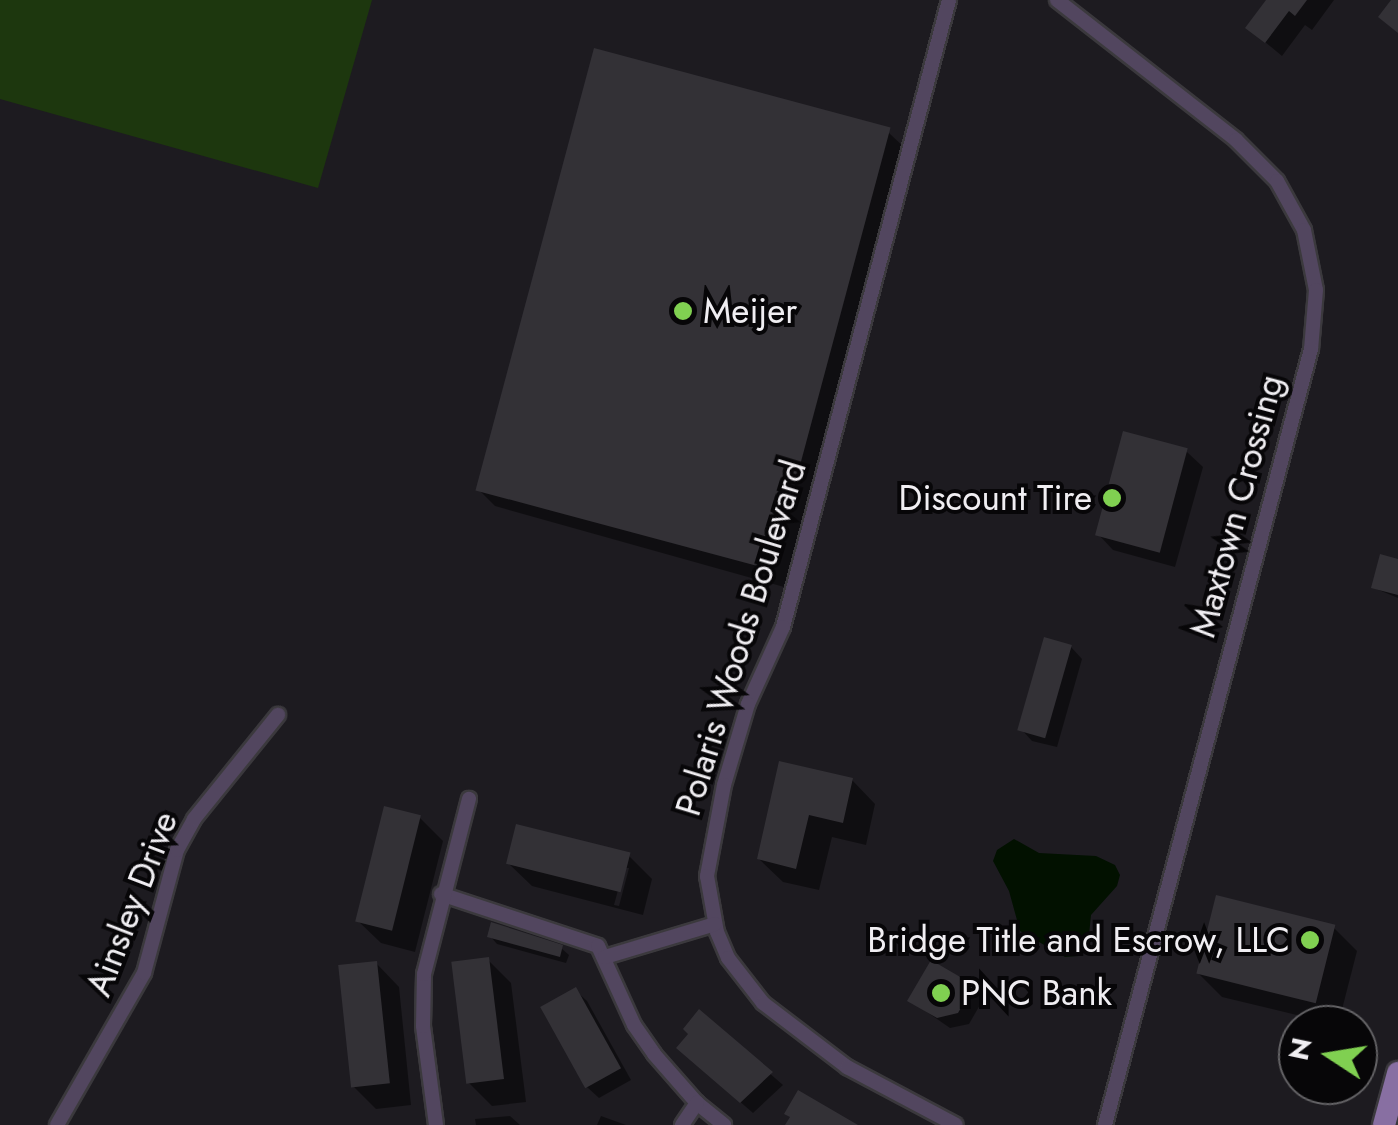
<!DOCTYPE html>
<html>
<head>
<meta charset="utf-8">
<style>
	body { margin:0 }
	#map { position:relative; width:1398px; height:1125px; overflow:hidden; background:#1d1b20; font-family:Jost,sans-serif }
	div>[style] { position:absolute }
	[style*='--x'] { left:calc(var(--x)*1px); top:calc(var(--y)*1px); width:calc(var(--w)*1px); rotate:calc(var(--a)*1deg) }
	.green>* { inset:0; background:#1d370e }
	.water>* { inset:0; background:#021100 }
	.shadow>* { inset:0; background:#0007 }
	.building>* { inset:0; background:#333136; transform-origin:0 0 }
	.roads { filter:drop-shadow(2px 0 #3b393d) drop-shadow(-2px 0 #3b393d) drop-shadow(0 2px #3b393d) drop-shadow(0 -2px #3b393d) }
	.minor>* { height:14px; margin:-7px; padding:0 7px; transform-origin:7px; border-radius:7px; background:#52465f }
	.primary>* { height:22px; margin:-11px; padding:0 11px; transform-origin:11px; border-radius:11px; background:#886fa2 }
	.dots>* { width:28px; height:28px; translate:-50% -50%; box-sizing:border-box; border:5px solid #070608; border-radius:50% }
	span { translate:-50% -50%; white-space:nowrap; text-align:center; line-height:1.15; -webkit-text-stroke:8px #070608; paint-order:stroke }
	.poi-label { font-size:35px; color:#f0eef2 }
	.left { translate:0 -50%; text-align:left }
	.right { translate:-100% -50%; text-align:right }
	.street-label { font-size:35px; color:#f0eef2 }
	.north { position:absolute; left:1278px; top:1005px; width:100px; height:100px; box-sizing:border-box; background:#070608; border:2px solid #646366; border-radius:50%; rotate:282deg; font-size:28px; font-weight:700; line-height:40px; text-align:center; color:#f0eef2 }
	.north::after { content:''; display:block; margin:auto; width:35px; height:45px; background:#80d051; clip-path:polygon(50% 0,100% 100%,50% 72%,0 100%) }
</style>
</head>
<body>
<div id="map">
	<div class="green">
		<div style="clip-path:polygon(0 0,372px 0,318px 188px,0 99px)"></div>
	</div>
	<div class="water">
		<div style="clip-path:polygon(1014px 839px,1039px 853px,1096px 856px,1115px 865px,1120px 875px,1117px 886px,1091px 915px,1089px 935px,1079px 956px,1065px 957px,1020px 931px,1009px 891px,993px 861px,997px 850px)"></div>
	</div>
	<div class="shadow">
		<div style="clip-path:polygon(1269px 0,1334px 0,1312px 30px,1305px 25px,1282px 56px,1248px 28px)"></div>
		<div style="clip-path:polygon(889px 133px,905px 148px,784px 587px,495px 506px,479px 490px)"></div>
		<div style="clip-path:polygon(1187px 452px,1203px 467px,1175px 567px,1113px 550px,1098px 534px)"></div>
		<div style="clip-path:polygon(1398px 562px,1398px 598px,1374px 588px)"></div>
		<div style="clip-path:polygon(1071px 647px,1082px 659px,1057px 747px,1032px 741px,1021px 729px)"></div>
		<div style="clip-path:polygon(781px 764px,852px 780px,875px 804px,866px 845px,832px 837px,819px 890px,783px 882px,759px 859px)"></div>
		<div style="clip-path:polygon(420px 818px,443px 841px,415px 952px,381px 943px,357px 920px)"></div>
		<div style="clip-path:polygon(evenodd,629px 856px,652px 879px,643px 915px,532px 886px,508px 863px,629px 856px,624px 868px,629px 868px,619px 906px,614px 905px,624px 868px)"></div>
		<div style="clip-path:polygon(1334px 928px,1357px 951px,1338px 1025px,1222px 997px,1199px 974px)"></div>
		<div style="clip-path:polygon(490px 936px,561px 948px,569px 955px,566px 963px,497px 944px)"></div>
		<div style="clip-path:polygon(488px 960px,511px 983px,526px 1102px,492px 1106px,468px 1082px)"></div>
		<div style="clip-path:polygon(376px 963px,399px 987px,411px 1105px,376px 1109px,352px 1085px)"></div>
		<div style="clip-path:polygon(973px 987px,984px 998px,969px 1024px,950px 1028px,911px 1001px)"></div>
		<div style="clip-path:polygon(575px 990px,587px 1001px,631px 1080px,599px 1098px,587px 1087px)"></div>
		<div style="clip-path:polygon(700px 1013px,783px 1085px,753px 1113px,691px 1059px,691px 1034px)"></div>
		<div style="clip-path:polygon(510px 1116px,520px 1125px,476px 1125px,475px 1119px)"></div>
		<div style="clip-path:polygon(601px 1116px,626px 1125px,597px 1125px)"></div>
	</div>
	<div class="building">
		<div style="clip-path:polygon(1266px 0,1307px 0,1295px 16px,1289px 11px,1265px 43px,1245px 28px)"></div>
		<div style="clip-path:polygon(1391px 0,1398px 0,1398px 33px,1378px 17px)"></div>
		<div style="left:594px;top:48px;width:307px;height:458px;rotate:15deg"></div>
		<div style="left:1123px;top:431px;width:67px;height:108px;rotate:15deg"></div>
		<div style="clip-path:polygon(1380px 554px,1398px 559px,1398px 595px,1371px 588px)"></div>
		<div style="left:1044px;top:637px;width:29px;height:97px;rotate:16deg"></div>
		<div style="clip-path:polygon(779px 761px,853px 778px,843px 823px,809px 815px,796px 869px,757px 859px)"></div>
		<div style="left:384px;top:806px;width:38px;height:119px;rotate:14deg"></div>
		<div style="left:516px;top:824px;width:118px;height:41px;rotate:14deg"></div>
		<div style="left:1216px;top:895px;width:123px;height:81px;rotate:14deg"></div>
		<div style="clip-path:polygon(491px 922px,563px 945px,560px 957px,487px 937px)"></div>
		<div style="left:489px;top:957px;width:123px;height:38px;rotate:83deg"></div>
		<div style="clip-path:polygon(931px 960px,974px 985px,958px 1013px,937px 1018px,907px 1001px)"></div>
		<div style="left:377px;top:961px;width:123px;height:39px;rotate:84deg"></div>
		<div style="left:576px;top:987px;width:93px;height:41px;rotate:61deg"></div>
		<div style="clip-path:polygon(699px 1009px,773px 1072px,740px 1103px,676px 1048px,688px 1034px,683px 1029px)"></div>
		<div style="clip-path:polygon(798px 1090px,858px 1125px,785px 1125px,790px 1117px,784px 1114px)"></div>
	</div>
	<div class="roads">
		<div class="minor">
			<div style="--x:949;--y:0;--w:649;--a:104.83"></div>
			<div style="--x:783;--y:627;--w:85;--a:114.4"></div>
			<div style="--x:748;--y:704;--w:84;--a:106.5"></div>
			<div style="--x:724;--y:785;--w:93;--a:100.6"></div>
			<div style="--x:707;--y:876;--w:57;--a:79.9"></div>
			<div style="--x:717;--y:932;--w:28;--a:67"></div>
			<div style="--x:728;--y:958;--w:57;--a:52.1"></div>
			<div style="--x:763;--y:1003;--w:106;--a:37.3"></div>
			<div style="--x:847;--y:1067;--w:123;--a:28"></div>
			<div style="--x:1057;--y:0;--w:227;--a:38"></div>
			<div style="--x:1236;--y:140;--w:58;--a:45"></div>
			<div style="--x:1277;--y:181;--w:56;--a:61.1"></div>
			<div style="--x:1304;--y:230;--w:61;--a:78.7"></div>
			<div style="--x:1316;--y:290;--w:59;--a:94.8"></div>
			<div style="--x:1311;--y:349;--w:803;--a:104.87"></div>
			<div style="--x:441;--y:894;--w:165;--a:18.3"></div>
			<div style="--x:598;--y:946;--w:87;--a:65.5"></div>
			<div style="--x:634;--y:1025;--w:35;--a:55"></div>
			<div style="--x:654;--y:1054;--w:65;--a:48.7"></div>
			<div style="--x:697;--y:1103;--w:35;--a:39"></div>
			<div style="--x:605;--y:957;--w:115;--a:-16.7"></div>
			<div style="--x:57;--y:1125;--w:175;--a:-60.2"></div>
			<div style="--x:144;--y:973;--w:127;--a:-75"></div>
			<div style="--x:177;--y:850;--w:35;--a:-61"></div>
			<div style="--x:194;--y:819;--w:134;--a:-51.1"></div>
			<div style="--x:436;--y:1125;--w:100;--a:-97.5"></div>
			<div style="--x:423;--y:1026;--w:52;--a:-88.9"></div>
			<div style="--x:424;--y:974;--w:181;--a:-75.6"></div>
			<div style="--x:682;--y:1125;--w:27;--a:-56"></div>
		</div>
		<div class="primary">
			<div style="--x:1384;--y:1125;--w:54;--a:-74.9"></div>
		</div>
	</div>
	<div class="dots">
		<div style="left:683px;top:311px;background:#80d051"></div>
		<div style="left:1112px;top:498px;background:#80d051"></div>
		<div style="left:1310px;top:940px;background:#80d051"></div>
		<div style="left:941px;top:993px;background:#80d051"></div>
	</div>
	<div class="poi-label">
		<span class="left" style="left:703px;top:311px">Meijer</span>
		<span class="right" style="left:1092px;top:498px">Discount Tire</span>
		<span class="right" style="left:1290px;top:940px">Bridge Title and Escrow, LLC</span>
		<span class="left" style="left:961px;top:993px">PNC Bank</span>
	</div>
	<div class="street-label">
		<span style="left:1237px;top:506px;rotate:-75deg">Maxtown Crossing</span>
		<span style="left:741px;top:638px;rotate:-73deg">Polaris Woods Boulevard</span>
		<span style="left:132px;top:904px;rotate:-69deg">Ainsley Drive</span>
	</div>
	<div class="north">N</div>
</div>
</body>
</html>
